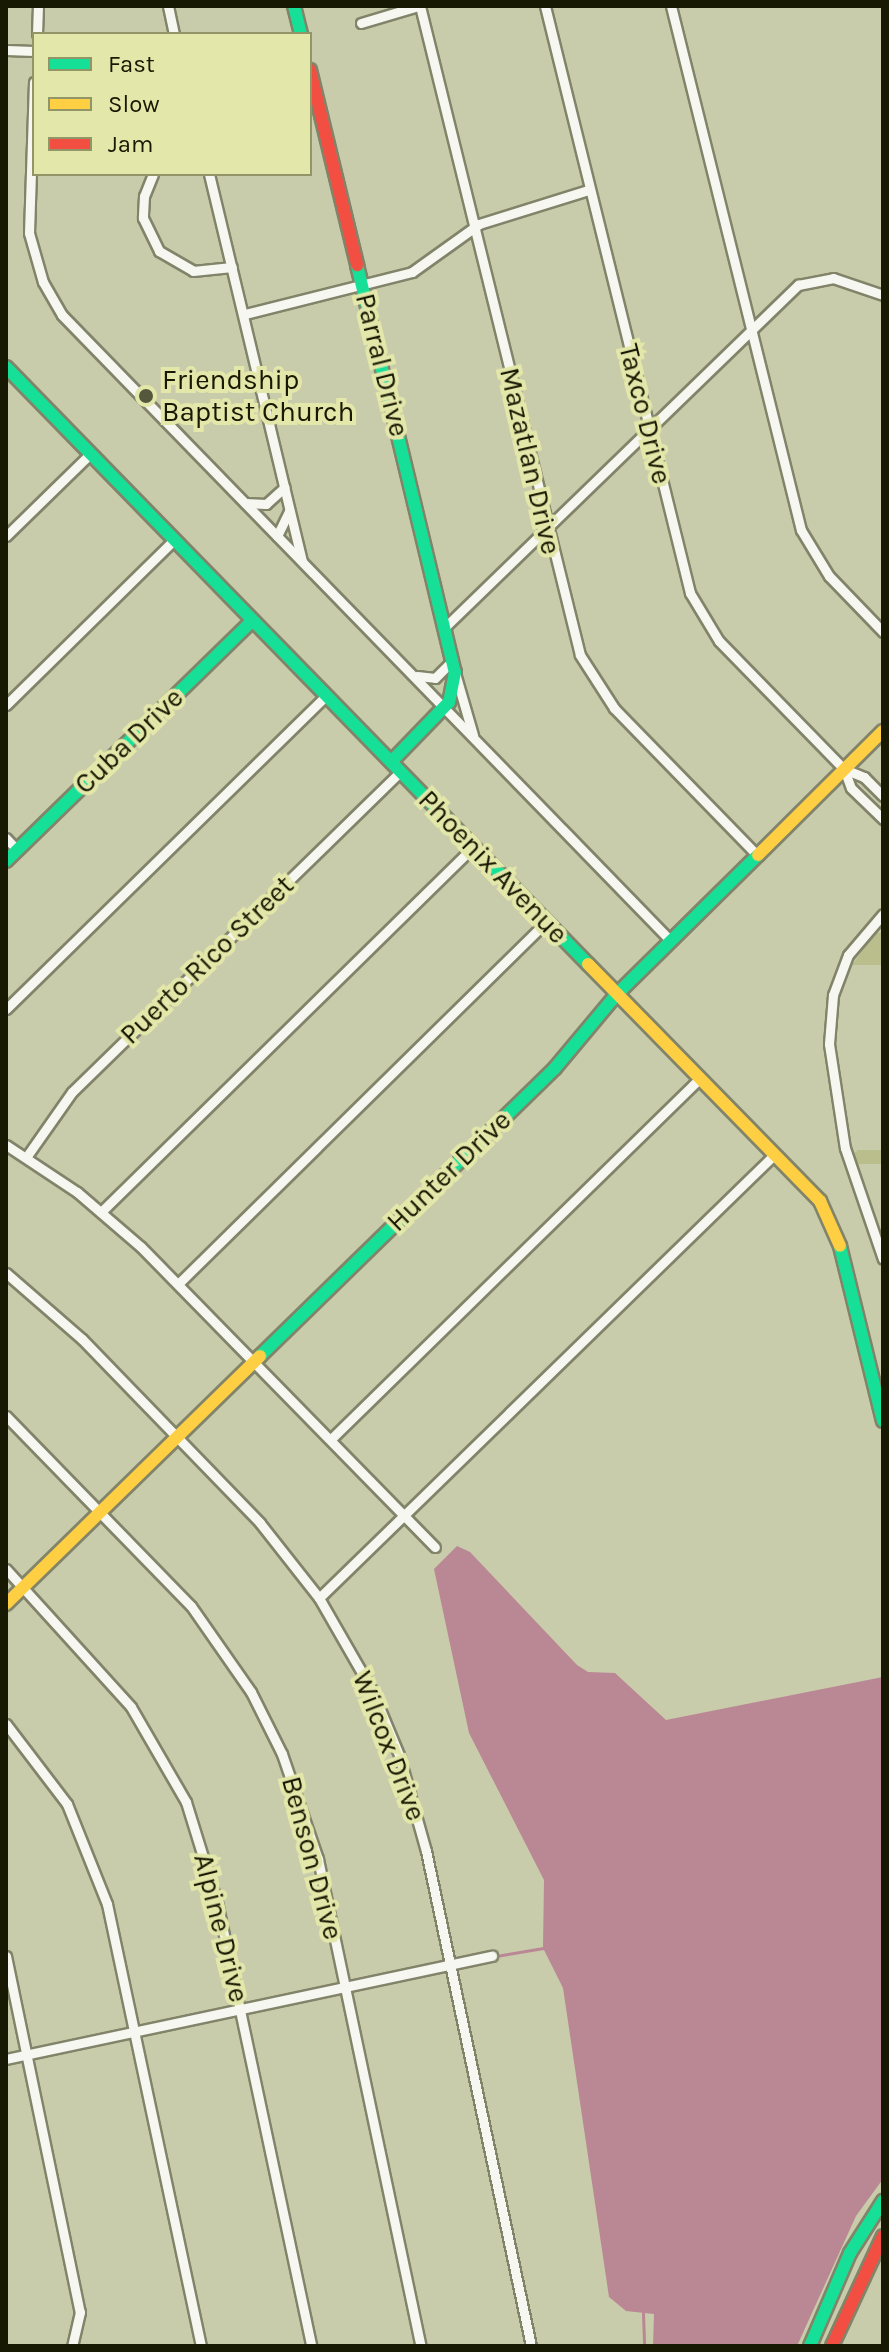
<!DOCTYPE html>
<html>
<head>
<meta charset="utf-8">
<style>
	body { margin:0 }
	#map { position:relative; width:889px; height:2352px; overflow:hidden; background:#c9ccaa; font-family:Karla,sans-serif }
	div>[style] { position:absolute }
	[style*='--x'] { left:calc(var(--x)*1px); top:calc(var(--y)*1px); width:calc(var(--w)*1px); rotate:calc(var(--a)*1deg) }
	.green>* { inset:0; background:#babe8d }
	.water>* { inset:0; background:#ba8794 }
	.stream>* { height:3px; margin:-1.5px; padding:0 1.5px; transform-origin:1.5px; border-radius:1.5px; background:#ba8794 }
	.roads { filter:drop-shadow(2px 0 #82846a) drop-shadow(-2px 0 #82846a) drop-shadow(0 2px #82846a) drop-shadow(0 -2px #82846a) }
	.street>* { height:9px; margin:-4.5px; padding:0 4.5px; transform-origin:4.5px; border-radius:4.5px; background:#f7f7f2 }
	.fast>* { height:12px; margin:-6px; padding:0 6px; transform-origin:6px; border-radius:6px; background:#16e098 }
	.slow>* { height:12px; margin:-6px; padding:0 6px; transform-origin:6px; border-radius:6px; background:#ffcf43 }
	.jam>* { height:12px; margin:-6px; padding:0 6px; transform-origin:6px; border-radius:6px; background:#f24e42 }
	.dots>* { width:22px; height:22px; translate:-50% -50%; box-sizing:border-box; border:4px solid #e3e7a9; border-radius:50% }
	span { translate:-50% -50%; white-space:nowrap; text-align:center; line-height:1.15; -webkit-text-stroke:8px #e3e7a9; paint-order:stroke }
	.street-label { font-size:28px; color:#181902 }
	.poi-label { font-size:28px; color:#181902 }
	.left { translate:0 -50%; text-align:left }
	.frame { position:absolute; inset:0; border:8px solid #181902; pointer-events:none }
	.legend { position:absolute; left:32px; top:32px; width:280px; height:144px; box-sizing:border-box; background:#e3e7a9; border:2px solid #929566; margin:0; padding:10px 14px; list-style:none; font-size:24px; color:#181902 }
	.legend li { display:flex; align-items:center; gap:16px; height:40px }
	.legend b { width:40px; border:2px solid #929566 }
</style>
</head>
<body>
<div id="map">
	<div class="green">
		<div style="clip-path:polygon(875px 933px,883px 933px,883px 965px,852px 965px)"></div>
		<div style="clip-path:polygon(858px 1150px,883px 1150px,883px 1164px,858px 1164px,853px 1154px)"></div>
	</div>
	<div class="water">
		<div style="clip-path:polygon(457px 1546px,470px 1552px,577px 1665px,588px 1672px,615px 1673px,666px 1720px,883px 1677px,883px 2179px,856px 2216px,797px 2346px,653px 2346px,654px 2314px,626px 2311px,609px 2297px,563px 1988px,543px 1948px,544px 1880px,469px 1733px,434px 1569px)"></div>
	</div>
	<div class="stream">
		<div style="--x:496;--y:1956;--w:48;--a:-9.7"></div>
		<div style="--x:643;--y:2313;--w:33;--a:88"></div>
	</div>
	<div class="roads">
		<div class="street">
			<div style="--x:168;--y:6;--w:29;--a:78"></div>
			<div style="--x:420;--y:6;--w:668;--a:76.15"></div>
			<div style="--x:580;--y:655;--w:63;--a:57.3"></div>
			<div style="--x:614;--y:708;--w:205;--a:45.8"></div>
			<div style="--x:545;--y:6;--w:605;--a:76.12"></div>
			<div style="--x:690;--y:593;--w:56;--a:58.9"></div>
			<div style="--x:719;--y:641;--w:179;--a:45.7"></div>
			<div style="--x:844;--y:769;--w:20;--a:70"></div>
			<div style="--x:851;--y:788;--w:45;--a:44.1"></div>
			<div style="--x:671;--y:6;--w:540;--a:76.07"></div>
			<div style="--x:801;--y:530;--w:54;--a:58.7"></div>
			<div style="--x:829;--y:576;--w:78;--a:46"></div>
			<div style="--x:361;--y:23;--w:59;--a:-16.6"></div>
			<div style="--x:37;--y:34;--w:28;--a:-88"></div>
			<div style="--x:6;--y:50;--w:28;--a:2"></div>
			<div style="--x:34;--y:82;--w:151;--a:91.9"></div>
			<div style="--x:29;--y:233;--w:51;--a:74.1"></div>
			<div style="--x:43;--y:282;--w:38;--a:60"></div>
			<div style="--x:62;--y:315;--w:872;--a:45.79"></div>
			<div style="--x:153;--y:174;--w:24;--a:112"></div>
			<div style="--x:144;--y:196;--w:22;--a:93"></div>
			<div style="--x:143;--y:218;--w:37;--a:64"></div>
			<div style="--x:159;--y:251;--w:39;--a:30"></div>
			<div style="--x:193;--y:271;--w:39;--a:-6"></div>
			<div style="--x:209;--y:174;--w:398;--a:76.5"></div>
			<div style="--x:245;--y:314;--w:172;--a:-14.1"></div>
			<div style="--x:412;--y:272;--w:82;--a:-35.6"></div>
			<div style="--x:479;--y:224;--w:114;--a:-17.3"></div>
			<div style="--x:245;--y:503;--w:21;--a:3"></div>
			<div style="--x:266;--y:504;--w:25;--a:-42"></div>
			<div style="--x:6;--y:536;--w:117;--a:-44.3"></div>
			<div style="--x:277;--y:536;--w:28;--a:-64"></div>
			<div style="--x:445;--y:627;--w:492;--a:-44.1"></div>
			<div style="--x:798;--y:285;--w:36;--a:-11"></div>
			<div style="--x:833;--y:278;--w:53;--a:18.8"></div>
			<div style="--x:455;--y:673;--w:65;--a:73.8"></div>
			<div style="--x:417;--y:676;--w:18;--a:6"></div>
			<div style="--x:435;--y:678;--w:25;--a:-45"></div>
			<div style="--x:6;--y:705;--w:235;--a:-44.5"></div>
			<div style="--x:844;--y:769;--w:22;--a:22"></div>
			<div style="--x:864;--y:777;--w:27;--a:45"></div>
			<div style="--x:6;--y:838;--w:16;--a:47"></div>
			<div style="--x:883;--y:914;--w:54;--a:130.5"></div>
			<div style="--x:848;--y:955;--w:43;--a:110.6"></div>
			<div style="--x:833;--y:995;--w:49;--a:94.7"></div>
			<div style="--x:829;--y:1044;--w:105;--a:81.3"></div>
			<div style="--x:845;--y:1148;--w:117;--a:71.1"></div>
			<div style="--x:6;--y:1009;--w:446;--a:-44.4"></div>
			<div style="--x:6;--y:1145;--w:85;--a:33.5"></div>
			<div style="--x:77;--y:1192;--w:84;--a:40.7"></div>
			<div style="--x:141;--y:1247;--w:420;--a:45.6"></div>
			<div style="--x:27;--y:1156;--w:78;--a:-54.9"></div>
			<div style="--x:72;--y:1092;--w:458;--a:-44.3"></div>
			<div style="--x:102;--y:1211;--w:520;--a:-44.45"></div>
			<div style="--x:6;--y:1273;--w:101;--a:41"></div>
			<div style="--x:82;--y:1339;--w:256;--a:45.9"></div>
			<div style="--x:260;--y:1523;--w:95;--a:51.8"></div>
			<div style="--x:319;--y:1598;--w:106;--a:60.1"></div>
			<div style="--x:372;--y:1690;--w:70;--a:67.4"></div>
			<div style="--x:399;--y:1755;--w:100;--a:74.3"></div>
			<div style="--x:426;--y:1851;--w:506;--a:78.02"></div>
			<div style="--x:179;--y:1283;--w:515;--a:-44.53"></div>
			<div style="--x:6;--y:1416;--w:265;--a:45.8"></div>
			<div style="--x:191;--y:1606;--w:105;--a:55.1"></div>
			<div style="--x:251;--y:1692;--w:69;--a:63.4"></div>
			<div style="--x:282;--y:1754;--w:111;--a:71.1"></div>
			<div style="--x:318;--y:1859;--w:498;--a:78.1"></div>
			<div style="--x:331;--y:1439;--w:516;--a:-44.37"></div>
			<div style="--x:6;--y:1569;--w:186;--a:47.8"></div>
			<div style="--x:131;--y:1707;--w:110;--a:59.9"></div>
			<div style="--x:186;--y:1802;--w:105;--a:72.8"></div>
			<div style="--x:217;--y:1902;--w:454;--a:78"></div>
			<div style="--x:319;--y:1598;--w:636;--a:-44.24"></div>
			<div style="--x:6;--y:1724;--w:101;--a:52.7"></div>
			<div style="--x:67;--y:1804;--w:108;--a:68.2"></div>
			<div style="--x:107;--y:1904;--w:452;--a:78"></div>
			<div style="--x:6;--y:1956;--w:364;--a:78.3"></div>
			<div style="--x:80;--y:2312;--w:35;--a:103"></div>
			<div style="--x:6;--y:2059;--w:497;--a:-12"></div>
		</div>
		<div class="fast">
			<div style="--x:294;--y:6;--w:29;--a:76"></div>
			<div style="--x:357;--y:265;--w:419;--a:76.5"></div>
			<div style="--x:455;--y:672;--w:31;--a:101"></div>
			<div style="--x:449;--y:702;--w:83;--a:134"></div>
			<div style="--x:6;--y:367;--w:834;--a:45.73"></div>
			<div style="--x:6;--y:861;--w:344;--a:-44.3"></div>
			<div style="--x:840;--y:1246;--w:180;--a:76.2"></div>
			<div style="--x:260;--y:1356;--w:412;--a:-44.3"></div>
			<div style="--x:555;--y:1068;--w:95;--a:-50.1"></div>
			<div style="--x:616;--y:995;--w:199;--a:-44.6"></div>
			<div style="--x:810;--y:2346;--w:101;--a:-66.7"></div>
			<div style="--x:850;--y:2253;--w:62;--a:-57.6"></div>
		</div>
		<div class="slow">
			<div style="--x:758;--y:855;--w:176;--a:-44.8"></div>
			<div style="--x:588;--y:964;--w:332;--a:45.6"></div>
			<div style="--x:820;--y:1201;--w:49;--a:66"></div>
			<div style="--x:6;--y:1604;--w:355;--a:-44.3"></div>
		</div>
		<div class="jam">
			<div style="--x:310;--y:70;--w:201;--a:76.4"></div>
			<div style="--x:832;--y:2346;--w:121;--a:-65.1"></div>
		</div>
	</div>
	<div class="dots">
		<div style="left:146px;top:396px;background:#56583d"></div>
	</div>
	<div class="street-label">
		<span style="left:382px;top:365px;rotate:76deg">Parral Drive</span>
		<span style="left:645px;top:414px;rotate:76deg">Taxco Drive</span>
		<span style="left:530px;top:461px;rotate:77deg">Mazatlan Drive</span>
		<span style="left:129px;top:741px;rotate:-44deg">Cuba Drive</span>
		<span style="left:493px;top:867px;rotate:46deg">Phoenix Avenue</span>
		<span style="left:207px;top:960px;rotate:-44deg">Puerto Rico Street</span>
		<span style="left:449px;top:1171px;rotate:-44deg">Hunter Drive</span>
		<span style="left:389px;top:1746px;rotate:69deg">Wilcox Drive</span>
		<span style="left:312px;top:1858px;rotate:75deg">Benson Drive</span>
		<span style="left:221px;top:1928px;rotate:76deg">Alpine Drive</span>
	</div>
	<div class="poi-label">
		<span class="left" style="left:162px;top:396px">Friendship<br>Baptist Church</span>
	</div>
	<div class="frame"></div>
	<ul class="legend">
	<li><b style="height:10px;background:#16e098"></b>Fast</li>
	<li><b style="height:10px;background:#ffcf43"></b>Slow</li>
	<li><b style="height:10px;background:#f24e42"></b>Jam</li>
	</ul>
</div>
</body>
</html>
